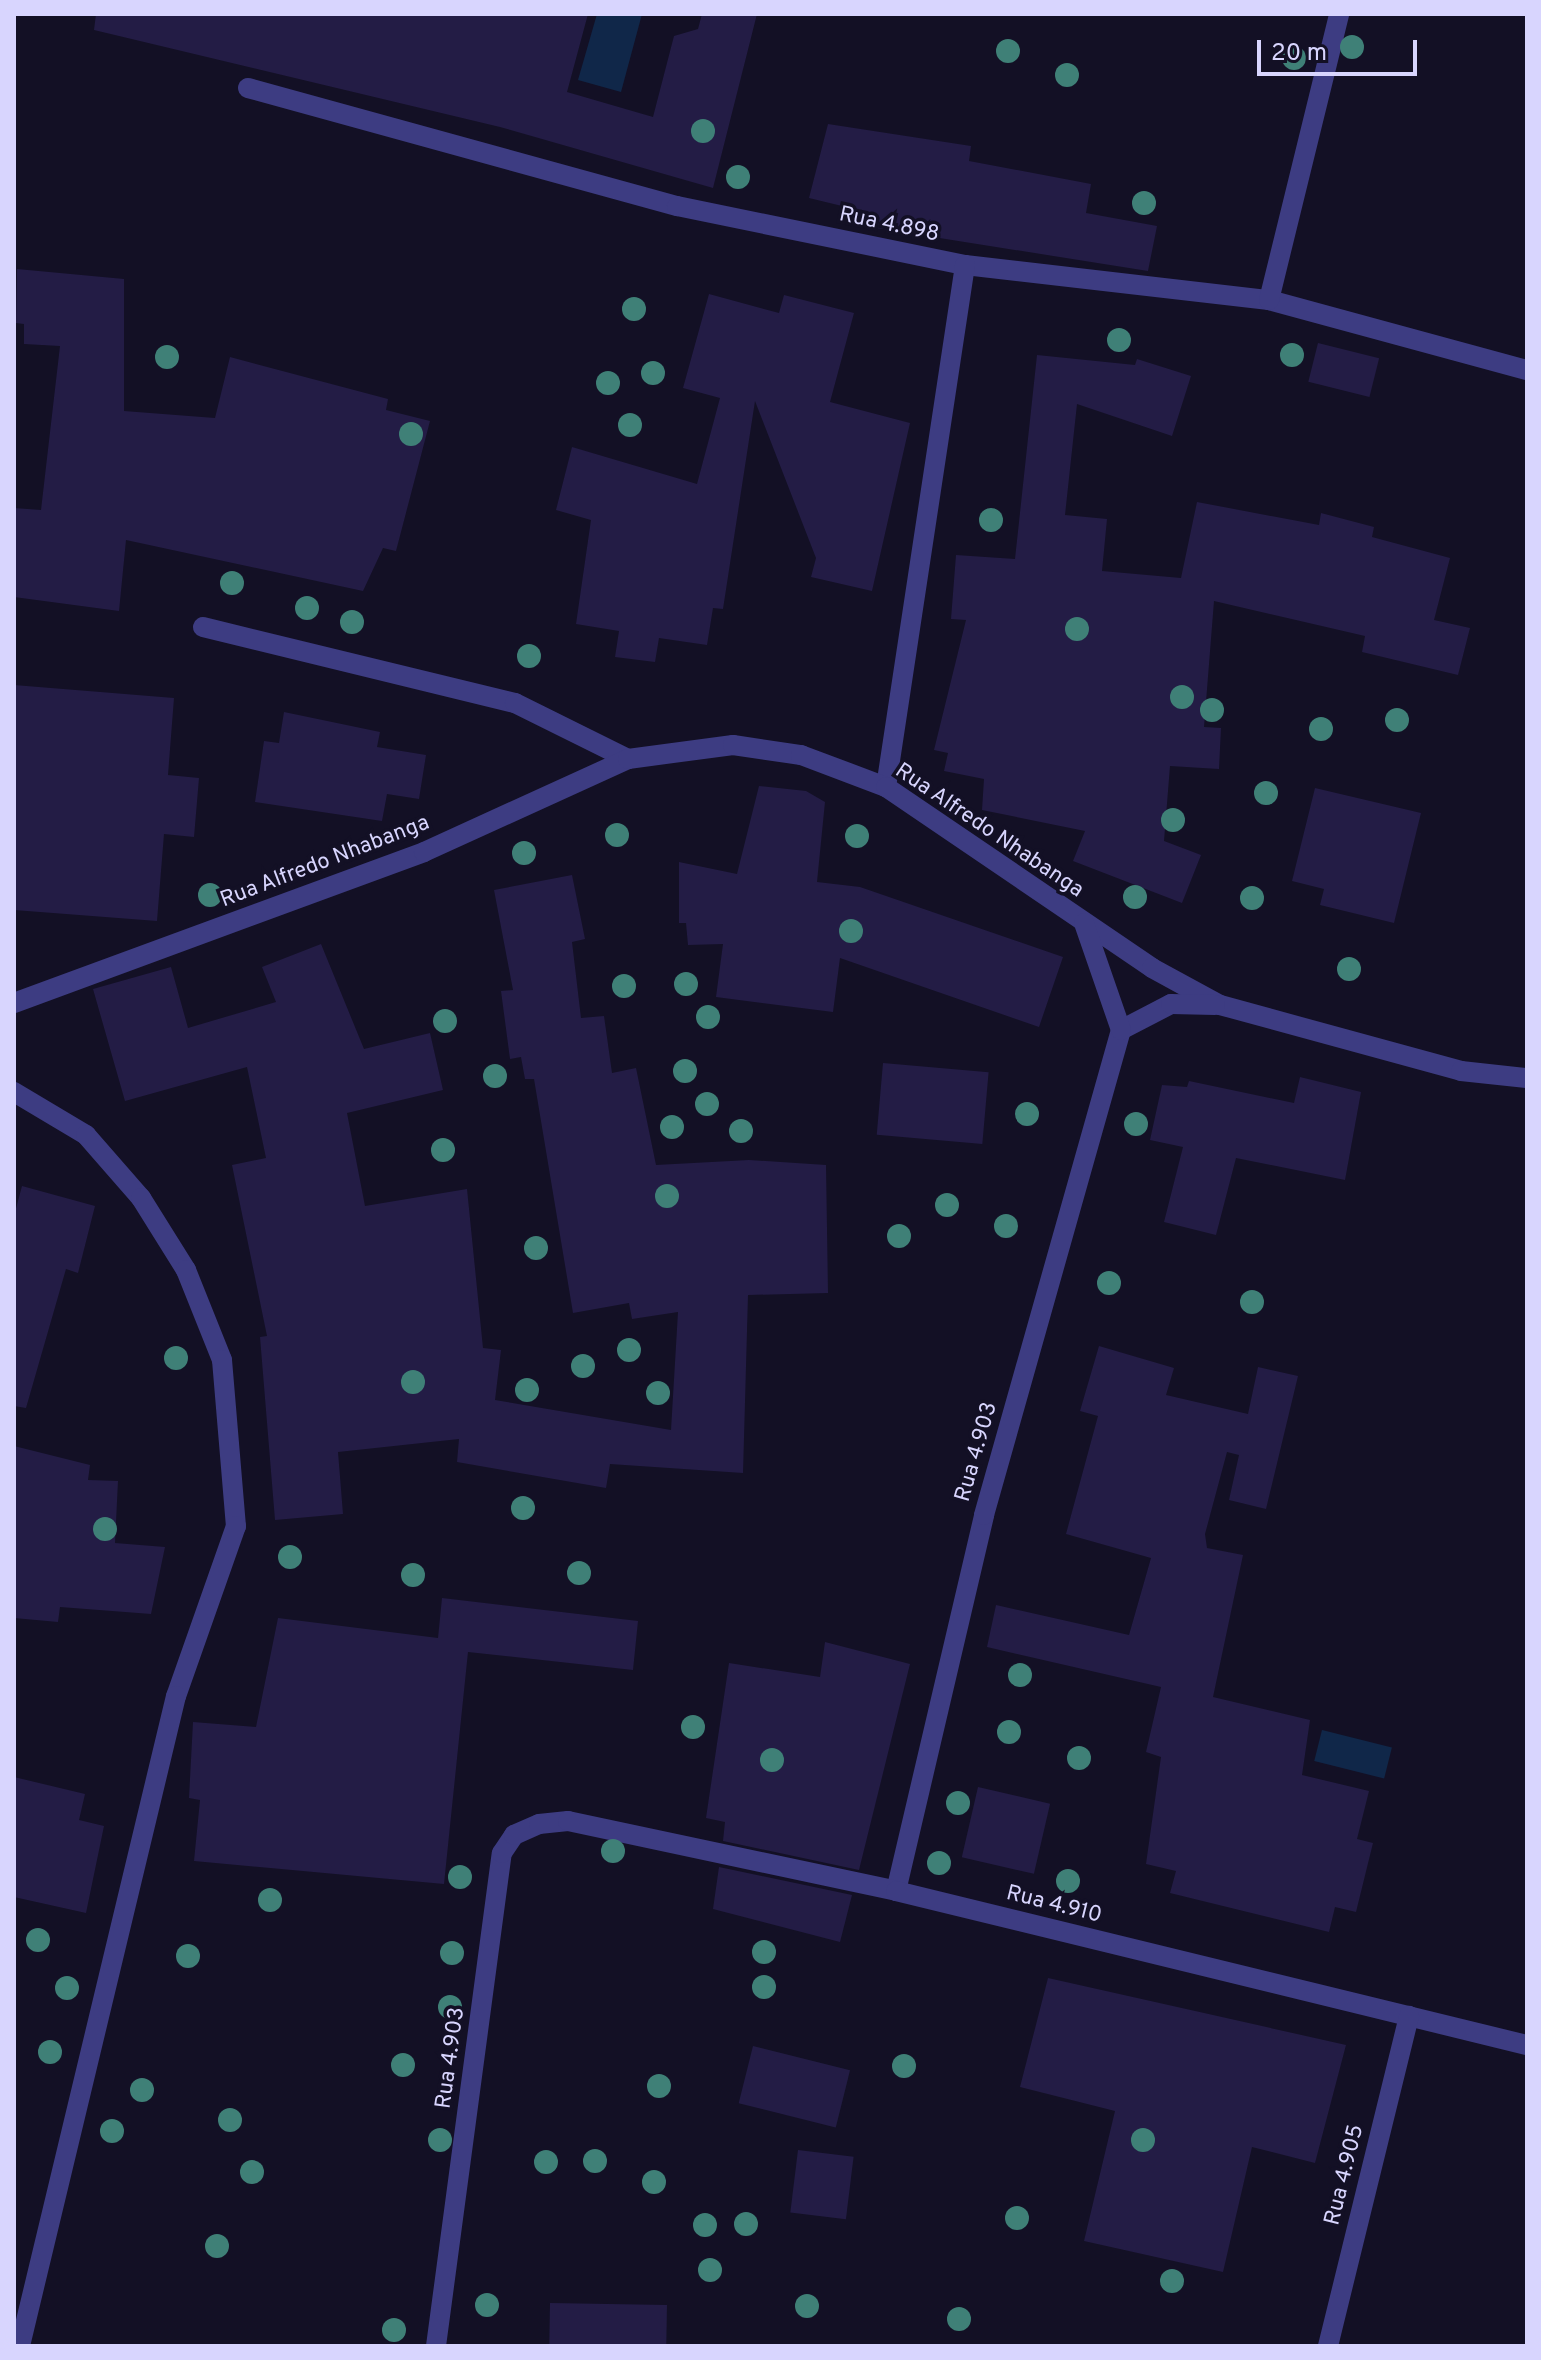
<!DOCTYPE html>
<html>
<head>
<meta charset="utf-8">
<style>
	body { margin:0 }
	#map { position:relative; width:1541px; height:2360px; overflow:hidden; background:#131025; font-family:Overpass,sans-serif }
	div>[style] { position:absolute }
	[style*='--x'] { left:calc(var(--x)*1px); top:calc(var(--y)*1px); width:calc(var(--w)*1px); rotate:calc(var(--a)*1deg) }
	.water>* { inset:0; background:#102749; transform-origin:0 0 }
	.building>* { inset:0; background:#231c45; transform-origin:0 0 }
	.minor>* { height:20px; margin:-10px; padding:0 10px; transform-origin:10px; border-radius:10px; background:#3d3c82 }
	.trees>* { width:24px; height:24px; margin:-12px; border-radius:50%; background:#3f8077 }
	span { translate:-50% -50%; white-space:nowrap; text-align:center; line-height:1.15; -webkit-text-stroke:7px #131025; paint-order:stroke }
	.street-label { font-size:22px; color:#d8d5fe }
	.frame { position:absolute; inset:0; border:16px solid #d8d5fe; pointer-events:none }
	.scale { position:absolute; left:1257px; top:40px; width:160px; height:36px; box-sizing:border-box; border:4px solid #d8d5fe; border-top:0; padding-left:10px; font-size:24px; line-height:28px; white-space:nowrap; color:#d8d5fe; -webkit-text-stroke:6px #131025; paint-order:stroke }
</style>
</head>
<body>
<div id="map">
	<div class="water">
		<div style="clip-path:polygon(597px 14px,642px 14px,621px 92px,578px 80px)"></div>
		<div style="left:1322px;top:1730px;width:72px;height:32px;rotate:14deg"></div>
	</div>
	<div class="building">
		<div style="clip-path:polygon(96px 14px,588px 14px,567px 92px,653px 117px,674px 36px,698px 29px,702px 14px,757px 14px,713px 188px,500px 127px,94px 30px)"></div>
		<div style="clip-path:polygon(828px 124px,971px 146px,969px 161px,1091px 184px,1086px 213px,1157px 226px,1148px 271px,839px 222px,842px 206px,809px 198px)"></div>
		<div style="clip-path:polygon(17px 269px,124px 279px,124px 411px,215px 418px,230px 357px,388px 399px,386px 410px,430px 421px,396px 551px,383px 548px,363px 591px,126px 540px,119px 611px,14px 597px,14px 508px,41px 510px,60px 346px,24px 344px,24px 324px,16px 323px)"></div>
		<div style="clip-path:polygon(709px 294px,779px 313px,784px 295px,854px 313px,830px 402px,910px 423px,872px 591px,811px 577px,816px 558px,755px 401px,723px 609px,713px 608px,707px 645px,659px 638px,655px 662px,615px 657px,619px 631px,576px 624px,591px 520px,556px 510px,572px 447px,697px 484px,720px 398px,683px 388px)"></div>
		<div style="left:1318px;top:343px;width:63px;height:40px;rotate:14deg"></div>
		<div style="clip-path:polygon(1037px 355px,1135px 365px,1137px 359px,1191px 376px,1172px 436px,1077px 404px,1065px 515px,1107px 519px,1102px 571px,1181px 578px,1197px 502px,1319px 525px,1321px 513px,1374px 527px,1372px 537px,1450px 558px,1434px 620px,1470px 628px,1458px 675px,1362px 652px,1365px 636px,1214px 601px,1204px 727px,1221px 728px,1219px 769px,1170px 766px,1164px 841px,1201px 855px,1182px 903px,1073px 861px,1085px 831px,982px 810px,984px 779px,944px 771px,948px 753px,934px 750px,966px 620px,951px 619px,956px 555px,1015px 559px)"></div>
		<div style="clip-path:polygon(14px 685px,174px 698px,168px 775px,199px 778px,194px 837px,164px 834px,157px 921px,14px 910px)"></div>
		<div style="clip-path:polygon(284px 712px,380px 732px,377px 747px,426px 755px,419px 799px,387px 794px,382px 821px,255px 802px,264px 741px,279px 743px)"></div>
		<div style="clip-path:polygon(759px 786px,806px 791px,825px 802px,817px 882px,860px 887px,1063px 957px,1039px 1027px,840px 958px,833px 1012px,716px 997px,723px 944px,688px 945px,686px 923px,679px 923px,679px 862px,737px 874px)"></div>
		<div style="clip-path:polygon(1315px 788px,1421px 813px,1394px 923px,1320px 905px,1324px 889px,1292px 881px)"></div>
		<div style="clip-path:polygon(572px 875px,585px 939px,572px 942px,581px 1018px,604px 1016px,612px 1073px,636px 1068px,656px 1165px,749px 1160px,826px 1165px,828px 1293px,748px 1295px,743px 1473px,610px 1464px,606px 1488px,457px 1462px,459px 1439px,338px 1452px,343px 1514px,275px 1520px,260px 1337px,267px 1336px,232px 1165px,266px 1158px,247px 1067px,125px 1101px,93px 989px,171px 967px,188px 1028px,276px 1002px,262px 967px,321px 944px,364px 1049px,430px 1033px,443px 1090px,347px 1113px,365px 1206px,467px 1189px,483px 1348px,501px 1350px,495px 1400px,671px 1430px,678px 1312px,632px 1319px,629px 1303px,573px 1313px,534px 1079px,525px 1079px,521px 1057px,510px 1059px,501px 991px,513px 990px,494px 890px)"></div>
		<div style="left:883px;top:1063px;width:106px;height:72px;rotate:5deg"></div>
		<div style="clip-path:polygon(1300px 1077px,1361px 1092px,1345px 1180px,1236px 1158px,1216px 1235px,1164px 1222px,1183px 1147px,1150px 1140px,1162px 1085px,1187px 1087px,1189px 1081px,1294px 1103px)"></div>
		<div style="clip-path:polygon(22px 1186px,95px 1206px,78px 1273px,66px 1269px,26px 1408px,14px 1406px,14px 1216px)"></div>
		<div style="clip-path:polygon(1099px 1346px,1174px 1368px,1166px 1395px,1248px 1414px,1258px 1367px,1298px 1376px,1266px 1509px,1229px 1500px,1239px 1455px,1227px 1452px,1205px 1534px,1207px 1548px,1243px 1555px,1213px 1697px,1310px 1720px,1302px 1775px,1369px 1791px,1357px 1839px,1373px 1843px,1356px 1912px,1335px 1907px,1329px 1932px,1170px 1893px,1176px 1871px,1146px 1864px,1161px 1757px,1146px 1752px,1161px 1687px,987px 1647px,996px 1605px,1129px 1635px,1151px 1558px,1066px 1534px,1098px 1416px,1080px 1411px)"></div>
		<div style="clip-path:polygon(14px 1446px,90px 1465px,88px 1480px,118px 1481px,115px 1543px,165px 1547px,151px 1614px,60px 1607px,58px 1622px,14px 1618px)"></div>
		<div style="clip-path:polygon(442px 1598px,638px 1621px,633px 1670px,468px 1652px,444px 1884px,194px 1861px,200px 1800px,189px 1798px,193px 1722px,256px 1727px,278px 1618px,438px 1638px)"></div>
		<div style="clip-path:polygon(825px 1642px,910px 1664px,859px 1870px,723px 1841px,725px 1822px,706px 1818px,729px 1663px,820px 1677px)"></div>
		<div style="clip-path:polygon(14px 1777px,85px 1794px,79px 1820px,104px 1826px,86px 1913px,14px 1897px)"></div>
		<div style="left:978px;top:1787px;width:74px;height:72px;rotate:13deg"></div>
		<div style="clip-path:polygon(719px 1867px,852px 1895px,840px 1942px,713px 1909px)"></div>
		<div style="clip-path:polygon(1048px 1978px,1346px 2045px,1315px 2163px,1252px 2147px,1223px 2272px,1084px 2241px,1115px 2111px,1020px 2087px)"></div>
		<div style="left:753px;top:2046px;width:100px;height:59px;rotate:14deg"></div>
		<div style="left:798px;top:2150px;width:56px;height:63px;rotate:7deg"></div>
		<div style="left:550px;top:2303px;width:117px;height:43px;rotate:1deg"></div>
	</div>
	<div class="minor">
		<div style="--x:248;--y:88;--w:445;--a:15.4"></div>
		<div style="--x:677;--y:206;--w:294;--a:11.6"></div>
		<div style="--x:965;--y:265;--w:306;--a:6.6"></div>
		<div style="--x:1269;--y:300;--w:267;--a:15.2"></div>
		<div style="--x:1269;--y:300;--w:294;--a:-76.2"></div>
		<div style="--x:203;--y:627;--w:321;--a:13.7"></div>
		<div style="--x:515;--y:703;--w:126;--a:26.4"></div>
		<div style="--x:886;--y:787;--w:528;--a:-81.39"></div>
		<div style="--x:14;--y:1003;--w:437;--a:-20.2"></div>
		<div style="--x:424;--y:852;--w:224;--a:-24.5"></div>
		<div style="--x:628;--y:759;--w:106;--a:-7.6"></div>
		<div style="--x:733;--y:745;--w:69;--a:8.4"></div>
		<div style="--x:801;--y:755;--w:91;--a:20.6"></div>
		<div style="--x:886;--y:787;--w:322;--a:34.2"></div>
		<div style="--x:1152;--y:968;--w:77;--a:28.6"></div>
		<div style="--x:1220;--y:1005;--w:250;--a:15.3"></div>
		<div style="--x:1461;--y:1071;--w:66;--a:6.1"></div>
		<div style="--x:1121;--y:1030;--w:56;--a:-27.5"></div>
		<div style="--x:1171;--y:1004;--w:44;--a:1.3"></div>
		<div style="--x:14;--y:1092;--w:84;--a:30.8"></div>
		<div style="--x:86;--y:1135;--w:84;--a:48.9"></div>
		<div style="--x:141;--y:1198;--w:85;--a:58"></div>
		<div style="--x:186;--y:1270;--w:97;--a:68.2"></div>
		<div style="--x:222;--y:1360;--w:167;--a:85.2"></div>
		<div style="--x:236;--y:1526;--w:180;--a:109.4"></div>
		<div style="--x:176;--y:1696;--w:668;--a:103.5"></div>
		<div style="--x:896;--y:1891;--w:386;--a:-76.8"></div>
		<div style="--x:984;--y:1515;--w:504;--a:-74.23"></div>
		<div style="--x:1121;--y:1030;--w:113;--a:-109.1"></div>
		<div style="--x:436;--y:2346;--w:497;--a:-82.4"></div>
		<div style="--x:502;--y:1853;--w:22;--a:-56"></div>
		<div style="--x:514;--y:1835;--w:27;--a:-24"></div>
		<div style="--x:539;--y:1824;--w:29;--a:-6"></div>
		<div style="--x:568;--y:1821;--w:335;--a:12"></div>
		<div style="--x:896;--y:1891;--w:650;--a:13.72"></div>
		<div style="--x:1328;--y:2346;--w:340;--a:-76.2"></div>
	</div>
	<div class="trees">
		<div style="left:1352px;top:47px"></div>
		<div style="left:1008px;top:51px"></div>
		<div style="left:1294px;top:58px"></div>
		<div style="left:1067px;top:75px"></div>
		<div style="left:703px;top:131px"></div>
		<div style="left:738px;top:177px"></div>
		<div style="left:1144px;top:203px"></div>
		<div style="left:634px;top:309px"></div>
		<div style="left:1119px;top:340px"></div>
		<div style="left:1292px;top:355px"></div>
		<div style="left:167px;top:357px"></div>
		<div style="left:653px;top:373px"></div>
		<div style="left:608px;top:383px"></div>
		<div style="left:630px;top:425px"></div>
		<div style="left:411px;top:434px"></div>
		<div style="left:991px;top:520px"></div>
		<div style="left:232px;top:583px"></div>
		<div style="left:307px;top:608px"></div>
		<div style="left:352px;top:622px"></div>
		<div style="left:1077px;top:629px"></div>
		<div style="left:529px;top:656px"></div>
		<div style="left:1182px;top:697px"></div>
		<div style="left:1212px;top:710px"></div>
		<div style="left:1397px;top:720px"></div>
		<div style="left:1321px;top:729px"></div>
		<div style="left:1266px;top:793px"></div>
		<div style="left:1173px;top:820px"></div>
		<div style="left:617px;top:835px"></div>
		<div style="left:857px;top:836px"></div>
		<div style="left:524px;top:853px"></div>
		<div style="left:210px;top:895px"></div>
		<div style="left:1135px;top:897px"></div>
		<div style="left:1252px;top:898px"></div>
		<div style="left:851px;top:931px"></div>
		<div style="left:1349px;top:969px"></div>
		<div style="left:686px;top:984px"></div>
		<div style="left:624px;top:986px"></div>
		<div style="left:708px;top:1017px"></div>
		<div style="left:445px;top:1021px"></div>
		<div style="left:685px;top:1071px"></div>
		<div style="left:495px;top:1076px"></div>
		<div style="left:707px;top:1104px"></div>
		<div style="left:1027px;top:1114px"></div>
		<div style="left:1136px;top:1124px"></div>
		<div style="left:672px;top:1127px"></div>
		<div style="left:741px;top:1131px"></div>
		<div style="left:443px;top:1150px"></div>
		<div style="left:667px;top:1196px"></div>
		<div style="left:947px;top:1205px"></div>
		<div style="left:1006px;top:1226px"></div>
		<div style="left:899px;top:1236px"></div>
		<div style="left:536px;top:1248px"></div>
		<div style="left:1109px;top:1283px"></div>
		<div style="left:1252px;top:1302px"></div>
		<div style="left:629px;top:1350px"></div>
		<div style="left:176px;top:1358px"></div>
		<div style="left:583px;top:1366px"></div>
		<div style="left:413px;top:1382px"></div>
		<div style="left:527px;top:1390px"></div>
		<div style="left:658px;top:1393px"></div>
		<div style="left:523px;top:1508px"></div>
		<div style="left:105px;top:1529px"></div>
		<div style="left:290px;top:1557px"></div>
		<div style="left:579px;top:1573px"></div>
		<div style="left:413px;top:1575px"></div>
		<div style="left:1020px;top:1675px"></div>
		<div style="left:693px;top:1727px"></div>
		<div style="left:1009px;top:1732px"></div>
		<div style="left:1079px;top:1758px"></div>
		<div style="left:772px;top:1760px"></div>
		<div style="left:958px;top:1803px"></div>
		<div style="left:613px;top:1851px"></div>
		<div style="left:939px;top:1863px"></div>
		<div style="left:460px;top:1877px"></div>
		<div style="left:1068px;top:1881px"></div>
		<div style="left:270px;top:1900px"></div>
		<div style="left:38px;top:1940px"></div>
		<div style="left:764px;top:1952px"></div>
		<div style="left:452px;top:1953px"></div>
		<div style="left:188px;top:1956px"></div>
		<div style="left:764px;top:1987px"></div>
		<div style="left:67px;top:1988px"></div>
		<div style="left:450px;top:2007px"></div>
		<div style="left:50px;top:2052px"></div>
		<div style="left:403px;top:2065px"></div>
		<div style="left:904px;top:2066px"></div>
		<div style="left:659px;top:2086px"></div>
		<div style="left:142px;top:2090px"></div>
		<div style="left:230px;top:2120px"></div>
		<div style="left:112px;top:2131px"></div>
		<div style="left:440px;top:2140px"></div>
		<div style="left:1143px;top:2140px"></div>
		<div style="left:595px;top:2161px"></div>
		<div style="left:546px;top:2162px"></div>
		<div style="left:252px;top:2172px"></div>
		<div style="left:654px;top:2182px"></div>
		<div style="left:1017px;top:2218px"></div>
		<div style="left:746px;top:2224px"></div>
		<div style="left:705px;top:2225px"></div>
		<div style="left:217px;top:2246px"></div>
		<div style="left:710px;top:2270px"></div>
		<div style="left:1172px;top:2281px"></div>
		<div style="left:487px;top:2305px"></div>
		<div style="left:807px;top:2306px"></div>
		<div style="left:959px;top:2319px"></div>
		<div style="left:394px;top:2330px"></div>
	</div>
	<div class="street-label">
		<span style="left:889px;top:225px;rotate:12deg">Rua 4.898</span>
		<span style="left:989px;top:831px;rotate:34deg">Rua Alfredo Nhabanga</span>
		<span style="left:325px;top:862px;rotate:-21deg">Rua Alfredo Nhabanga</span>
		<span style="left:977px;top:1452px;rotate:-74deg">Rua 4.903</span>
		<span style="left:1054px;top:1905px;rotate:14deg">Rua 4.910</span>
		<span style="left:451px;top:2058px;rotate:-82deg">Rua 4.903</span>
		<span style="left:1345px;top:2175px;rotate:-76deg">Rua 4.905</span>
	</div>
	<div class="frame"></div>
	<div class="scale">20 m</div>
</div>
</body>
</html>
